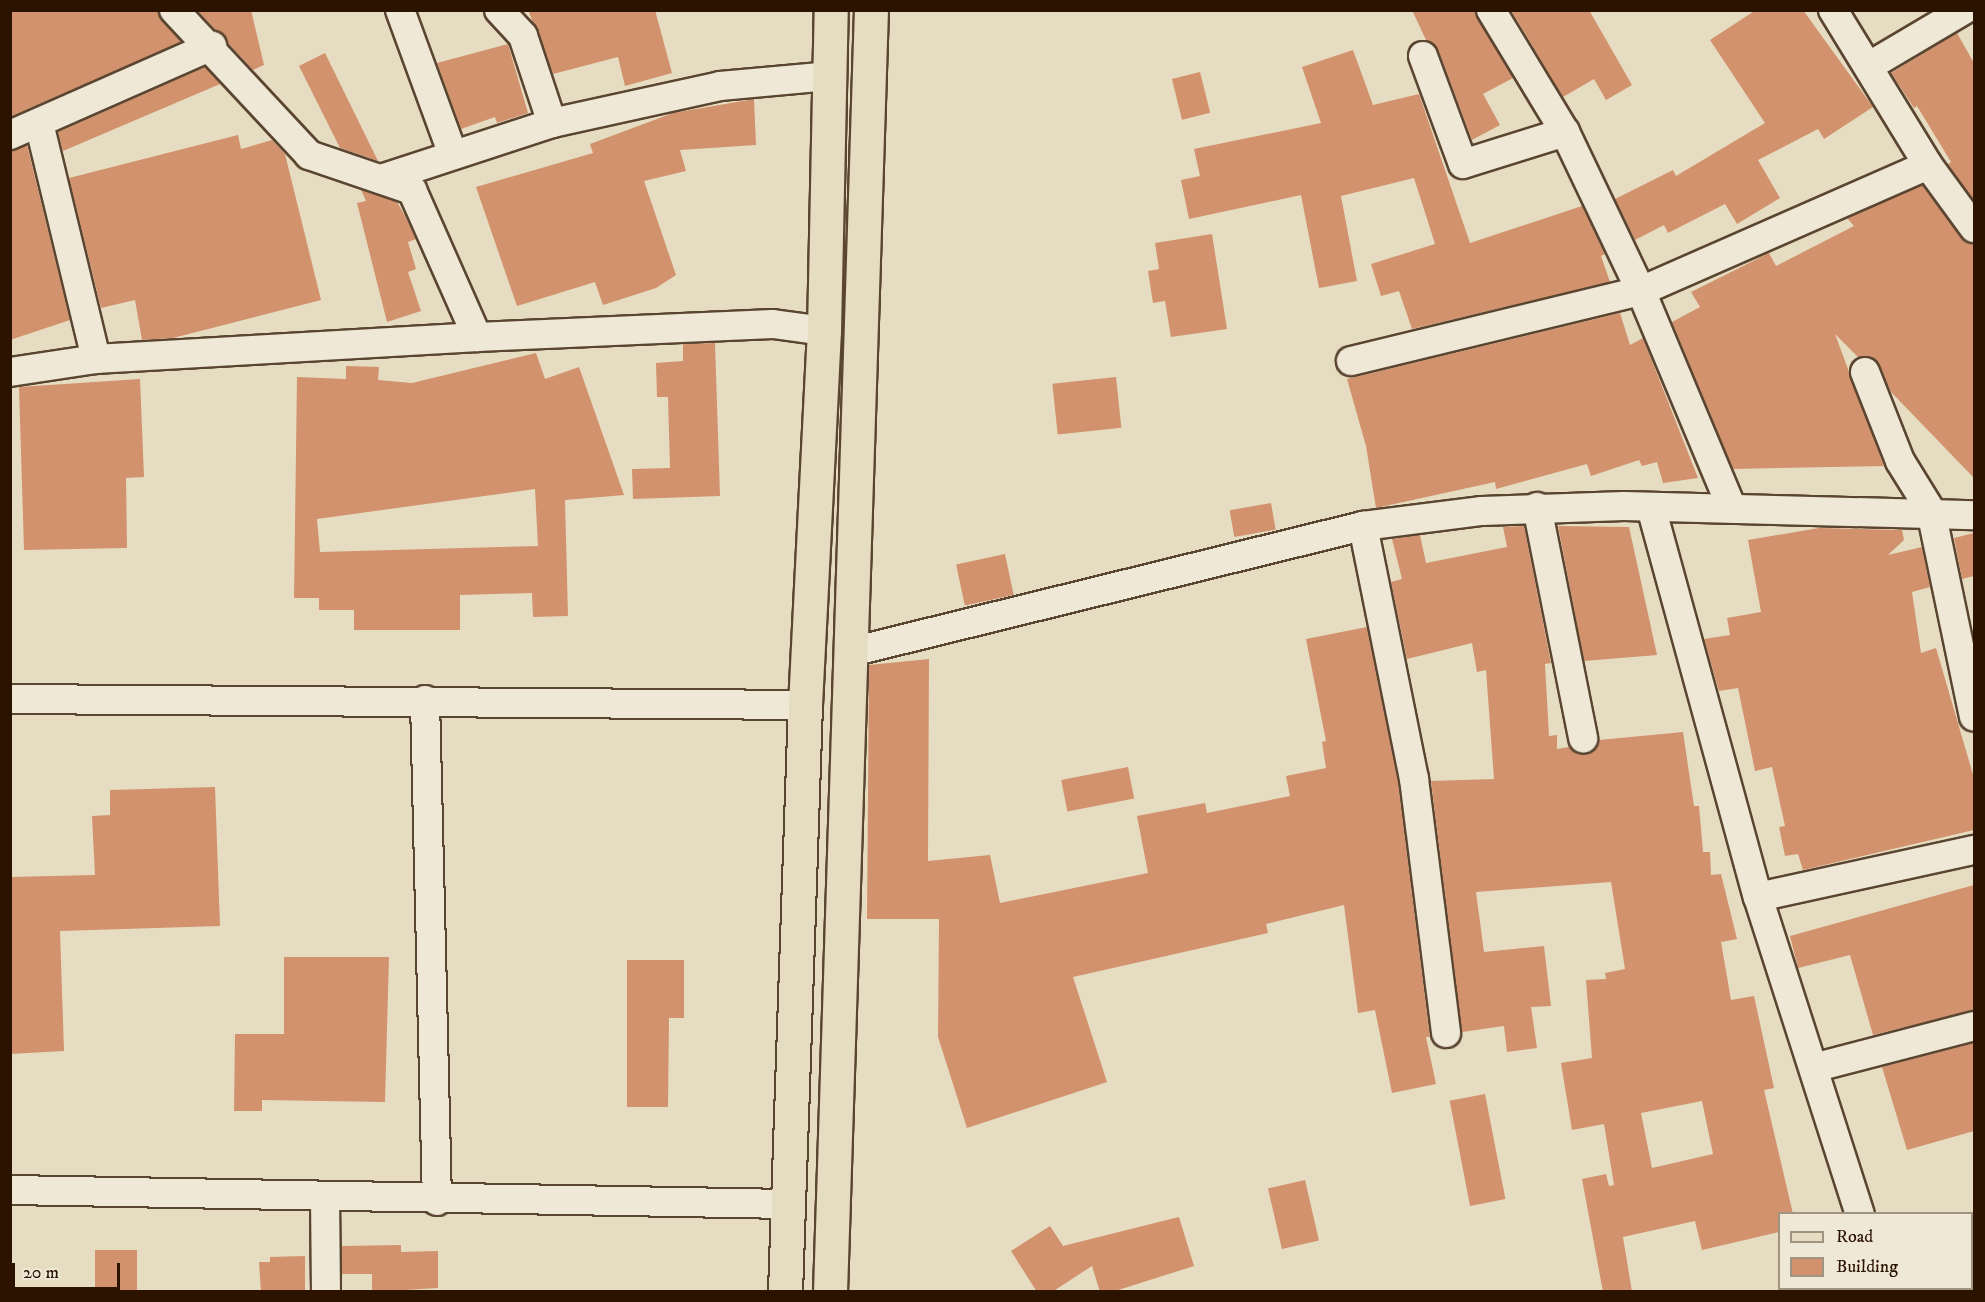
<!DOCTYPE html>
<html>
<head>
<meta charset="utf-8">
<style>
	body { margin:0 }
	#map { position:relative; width:1985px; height:1302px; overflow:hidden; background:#e6dcc1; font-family:"IM FELL DW Pica",serif }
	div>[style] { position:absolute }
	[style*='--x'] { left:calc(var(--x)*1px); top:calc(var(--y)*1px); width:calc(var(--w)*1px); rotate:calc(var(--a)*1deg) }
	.building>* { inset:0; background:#d2926d; transform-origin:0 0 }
	.roads { filter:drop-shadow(2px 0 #5a4530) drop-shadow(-2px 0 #5a4530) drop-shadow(0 2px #5a4530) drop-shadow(0 -2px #5a4530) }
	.minor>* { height:28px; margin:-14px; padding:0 14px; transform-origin:14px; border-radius:14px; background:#efe8d7 }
	.primary>* { height:33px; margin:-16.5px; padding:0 16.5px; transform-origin:16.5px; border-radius:16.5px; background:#e6dcc1 }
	span { translate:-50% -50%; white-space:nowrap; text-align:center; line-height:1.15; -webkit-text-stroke:4.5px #efe8d7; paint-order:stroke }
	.frame { position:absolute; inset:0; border:12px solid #2c1300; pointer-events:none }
	.legend { position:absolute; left:1778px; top:1212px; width:195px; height:78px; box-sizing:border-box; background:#efe8d7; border:2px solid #a19381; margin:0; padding:8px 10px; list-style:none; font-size:18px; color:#2c1300 }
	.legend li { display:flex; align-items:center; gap:12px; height:30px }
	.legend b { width:30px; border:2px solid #a19381 }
	.scale { position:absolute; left:12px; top:1263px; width:108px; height:27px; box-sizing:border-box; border:3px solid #2c1300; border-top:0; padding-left:8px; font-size:18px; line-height:21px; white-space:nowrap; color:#2c1300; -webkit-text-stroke:4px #efe8d7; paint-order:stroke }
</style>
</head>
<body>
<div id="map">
	<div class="building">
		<div style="clip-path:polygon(10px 10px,158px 10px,181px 42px,10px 117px)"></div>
		<div style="clip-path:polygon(197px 10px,251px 10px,264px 65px,253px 70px)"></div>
		<div style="clip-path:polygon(528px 10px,655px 10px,672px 73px,625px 86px,618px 57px,553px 74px)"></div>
		<div style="clip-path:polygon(1412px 10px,1475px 10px,1513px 78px,1483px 94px,1500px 125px,1472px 140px,1438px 50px,1426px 40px)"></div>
		<div style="clip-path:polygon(1511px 10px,1589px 10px,1632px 85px,1606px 100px,1594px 79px,1563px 97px)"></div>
		<div style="clip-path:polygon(1756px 10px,1803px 10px,1873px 107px,1824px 139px,1818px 129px,1758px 160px,1780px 198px,1737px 224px,1725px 204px,1668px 233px,1664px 225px,1635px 240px,1615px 199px,1673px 170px,1676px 176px,1765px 123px,1710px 40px)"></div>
		<div style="clip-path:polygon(1957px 33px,1974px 63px,1974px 201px,1948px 164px,1951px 162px,1917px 106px,1914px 108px,1891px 73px)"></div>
		<div style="clip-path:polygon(508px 44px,528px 113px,497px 123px,495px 117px,461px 129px,437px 63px)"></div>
		<div style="clip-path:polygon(1353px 50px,1373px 105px,1419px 94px,1470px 243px,1582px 206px,1605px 254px,1601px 256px,1610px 282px,1412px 329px,1399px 291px,1381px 296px,1371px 264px,1435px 244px,1414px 178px,1341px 196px,1357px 281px,1319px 288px,1301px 195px,1189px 219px,1181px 180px,1200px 176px,1194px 149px,1321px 123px,1302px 67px)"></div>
		<div style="clip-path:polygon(325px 53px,378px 161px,340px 148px,299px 66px)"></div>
		<div style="clip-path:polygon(205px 67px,220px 84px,63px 151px,58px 132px)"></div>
		<div style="left:1200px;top:72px;width:42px;height:29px;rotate:76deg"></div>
		<div style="clip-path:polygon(754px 99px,756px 145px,680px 150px,686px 171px,644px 181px,676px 275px,656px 288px,603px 305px,595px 282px,517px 306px,476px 187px,593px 153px,590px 144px,673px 113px)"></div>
		<div style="clip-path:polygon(238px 135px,241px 149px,272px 140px,285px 154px,321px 300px,173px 338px,142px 340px,135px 300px,101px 308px,69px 178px)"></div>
		<div style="clip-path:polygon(27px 145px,70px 320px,10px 340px,10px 151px)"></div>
		<div style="clip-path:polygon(1922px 185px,1961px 238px,1974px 244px,1974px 478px,1891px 392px,1876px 360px,1858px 357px,1835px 334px,1884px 466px,1733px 469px,1672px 322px,1700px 307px,1691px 292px,1769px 253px,1776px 266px,1854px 226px,1847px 218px)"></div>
		<div style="clip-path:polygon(361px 190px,397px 202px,404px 214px,416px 239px,408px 242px,416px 269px,408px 272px,421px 311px,387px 322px,357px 203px,366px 201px)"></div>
		<div style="clip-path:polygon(1212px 234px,1227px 329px,1171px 337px,1165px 301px,1153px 303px,1148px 271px,1159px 269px,1155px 243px)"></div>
		<div style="clip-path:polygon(1620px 313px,1630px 345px,1643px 338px,1698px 478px,1663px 483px,1657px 462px,1642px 466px,1639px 460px,1591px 476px,1587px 464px,1496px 489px,1495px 482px,1376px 508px,1366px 446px,1347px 379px)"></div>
		<div style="clip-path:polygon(715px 343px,720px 496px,633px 499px,632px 469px,670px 468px,668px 397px,657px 397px,656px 363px,683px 361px,683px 344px)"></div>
		<div style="clip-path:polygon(evenodd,536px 353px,545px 379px,579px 367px,624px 495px,565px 500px,568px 616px,533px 617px,532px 593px,460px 595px,460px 630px,354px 630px,354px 610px,319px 610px,319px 598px,294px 598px,297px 377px,346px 379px,346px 366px,379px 367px,378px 380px,412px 383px,536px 353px,535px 489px,538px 546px,320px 552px,317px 519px,535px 489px)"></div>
		<div style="left:1116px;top:377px;width:51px;height:64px;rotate:84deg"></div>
		<div style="clip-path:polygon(140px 379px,144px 477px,126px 478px,127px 548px,24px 550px,19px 387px)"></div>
		<div style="left:1271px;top:503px;width:27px;height:42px;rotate:80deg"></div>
		<div style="clip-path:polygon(evenodd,1524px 526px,1551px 663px,1545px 664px,1549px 736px,1557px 735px,1557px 749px,1569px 747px,1586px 754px,1599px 740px,1683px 732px,1694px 806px,1699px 806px,1703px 852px,1710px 852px,1711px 875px,1721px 874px,1737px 939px,1721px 942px,1731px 1000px,1754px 996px,1774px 1088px,1764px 1090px,1793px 1214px,1779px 1214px,1779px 1232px,1702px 1250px,1695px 1221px,1623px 1237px,1632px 1292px,1603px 1292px,1582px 1179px,1606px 1174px,1609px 1186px,1614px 1185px,1604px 1124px,1572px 1130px,1561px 1063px,1592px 1058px,1586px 980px,1606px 979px,1605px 973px,1625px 969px,1611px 882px,1476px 892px,1484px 952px,1544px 946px,1551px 1006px,1531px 1007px,1537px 1048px,1507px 1052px,1504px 1026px,1462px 1032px,1431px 781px,1494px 779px,1486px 670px,1477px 672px,1472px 643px,1407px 659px,1391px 582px,1402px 579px,1392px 539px,1420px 535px,1426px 563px,1507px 547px,1503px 527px,1524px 526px,1702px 1101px,1713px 1154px,1652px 1168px,1641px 1113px,1702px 1101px)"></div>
		<div style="clip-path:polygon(1558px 526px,1629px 527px,1657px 655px,1584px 661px)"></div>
		<div style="clip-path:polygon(1819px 528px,1902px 530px,1904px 540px,1888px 555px,1922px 547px,1930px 587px,1912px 592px,1921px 653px,1936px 648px,1974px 778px,1974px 830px,1803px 870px,1798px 854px,1785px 856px,1779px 827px,1785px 826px,1772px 767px,1755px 771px,1738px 688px,1719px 691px,1704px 639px,1730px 635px,1727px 618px,1761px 612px,1748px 540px)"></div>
		<div style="clip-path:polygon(1974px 533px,1974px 576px,1962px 579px,1954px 538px)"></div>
		<div style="left:1005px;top:554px;width:42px;height:50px;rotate:78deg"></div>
		<div style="clip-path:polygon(1367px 627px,1398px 782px,1430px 1037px,1426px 1037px,1436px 1084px,1392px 1093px,1375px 1010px,1358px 1013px,1344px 905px,1266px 924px,1268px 933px,1073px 977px,1107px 1082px,967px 1128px,938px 1037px,939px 919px,867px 919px,869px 665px,929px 659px,928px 861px,990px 855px,1000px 903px,1148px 873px,1137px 816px,1205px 803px,1207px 813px,1290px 796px,1286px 776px,1326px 768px,1322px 742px,1326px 741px,1306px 639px)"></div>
		<div style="left:1128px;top:767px;width:32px;height:68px;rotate:79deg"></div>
		<div style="clip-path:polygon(215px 787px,220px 926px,60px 931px,64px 1051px,10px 1054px,10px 877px,95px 875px,92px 816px,110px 815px,110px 790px)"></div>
		<div style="clip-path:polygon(1974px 885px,1974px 1010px,1873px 1035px,1850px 955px,1798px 968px,1790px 936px)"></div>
		<div style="clip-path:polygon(284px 957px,389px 957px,385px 1102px,262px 1100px,262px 1111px,234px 1111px,235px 1034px,284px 1034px)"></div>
		<div style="clip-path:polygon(627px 960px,684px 960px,684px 1018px,669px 1018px,668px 1107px,627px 1107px)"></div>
		<div style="clip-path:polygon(1974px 1043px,1974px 1131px,1907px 1150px,1882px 1067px)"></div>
		<div style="left:1485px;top:1094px;width:107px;height:36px;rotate:79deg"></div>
		<div style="left:1305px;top:1180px;width:62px;height:38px;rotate:77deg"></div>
		<div style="clip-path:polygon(1179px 1217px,1194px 1266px,1112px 1292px,1100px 1292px,1092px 1266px,1052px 1292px,1037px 1292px,1011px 1251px,1050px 1226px,1063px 1246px)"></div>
		<div style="clip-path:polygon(401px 1245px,401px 1252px,438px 1251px,438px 1288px,372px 1292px,372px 1274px,342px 1274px,342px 1246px)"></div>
		<div style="left:95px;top:1250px;width:42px;height:42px"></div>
		<div style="clip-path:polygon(305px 1256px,305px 1292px,261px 1292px,259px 1262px,270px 1262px,270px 1257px)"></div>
	</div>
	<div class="roads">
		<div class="minor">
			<div style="--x:174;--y:10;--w:198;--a:47"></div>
			<div style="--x:309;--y:155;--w:109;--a:18.8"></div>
			<div style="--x:412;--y:190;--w:161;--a:66.1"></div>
			<div style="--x:400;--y:10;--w:154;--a:69.9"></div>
			<div style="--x:499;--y:10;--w:35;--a:47"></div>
			<div style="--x:523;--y:36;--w:92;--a:71.6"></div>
			<div style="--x:1491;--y:10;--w:143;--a:58.8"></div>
			<div style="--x:1565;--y:132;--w:176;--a:64.5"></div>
			<div style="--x:1641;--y:291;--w:236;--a:67.3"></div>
			<div style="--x:1833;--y:10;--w:182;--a:58.5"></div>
			<div style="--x:1928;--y:165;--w:78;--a:53.9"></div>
			<div style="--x:1423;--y:56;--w:115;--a:69.7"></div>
			<div style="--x:1463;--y:164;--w:107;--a:-17.4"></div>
			<div style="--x:1871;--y:65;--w:108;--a:-30.6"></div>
			<div style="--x:39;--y:123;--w:243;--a:76.4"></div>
			<div style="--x:10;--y:135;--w:221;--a:-23.8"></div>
			<div style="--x:381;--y:179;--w:180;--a:-18.1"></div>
			<div style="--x:552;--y:123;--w:172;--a:-12.4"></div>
			<div style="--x:720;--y:86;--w:109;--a:-5.2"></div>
			<div style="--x:1351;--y:361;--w:298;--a:-13.6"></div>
			<div style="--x:1641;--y:291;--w:313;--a:-23.7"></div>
			<div style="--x:10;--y:372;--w:87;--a:-8.6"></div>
			<div style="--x:96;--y:359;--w:382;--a:-3.3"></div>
			<div style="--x:477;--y:337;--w:296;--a:-2.5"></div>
			<div style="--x:773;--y:324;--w:51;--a:7.8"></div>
			<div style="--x:1865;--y:372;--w:96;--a:68.5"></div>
			<div style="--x:1900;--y:461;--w:59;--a:58.2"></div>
			<div style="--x:1931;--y:511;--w:210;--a:78.2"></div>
			<div style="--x:1537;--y:507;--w:236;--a:78.7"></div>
			<div style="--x:1651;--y:507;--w:404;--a:74.7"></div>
			<div style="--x:1758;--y:897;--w:333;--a:72.2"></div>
			<div style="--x:1363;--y:526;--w:258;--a:78.6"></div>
			<div style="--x:1414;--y:779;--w:256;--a:82.8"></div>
			<div style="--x:851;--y:652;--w:527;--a:-13.83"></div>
			<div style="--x:1363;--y:526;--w:120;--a:-7.2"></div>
			<div style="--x:1482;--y:511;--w:142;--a:-2"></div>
			<div style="--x:1624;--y:506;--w:350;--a:1.5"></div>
			<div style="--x:10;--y:699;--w:795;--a:0.43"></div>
			<div style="--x:425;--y:700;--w:501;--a:88.63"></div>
			<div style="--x:1758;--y:897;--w:221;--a:-12.3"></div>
			<div style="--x:1817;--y:1067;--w:162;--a:-14.6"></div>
			<div style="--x:10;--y:1190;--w:778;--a:1.03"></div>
			<div style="--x:325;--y:1197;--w:95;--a:89.4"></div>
			<div style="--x:1863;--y:1292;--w:4;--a:-90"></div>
		</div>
		<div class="primary">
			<div style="--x:785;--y:1292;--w:587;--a:-88.05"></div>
			<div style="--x:805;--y:705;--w:374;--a:-87.1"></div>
			<div style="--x:824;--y:331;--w:321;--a:-88.8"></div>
			<div style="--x:830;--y:1292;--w:1283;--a:-88.17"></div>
		</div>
	</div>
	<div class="frame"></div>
	<ul class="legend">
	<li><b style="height:8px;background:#e6dcc1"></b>Road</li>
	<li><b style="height:16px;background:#d2926d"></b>Building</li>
	</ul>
	<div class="scale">20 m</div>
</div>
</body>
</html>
